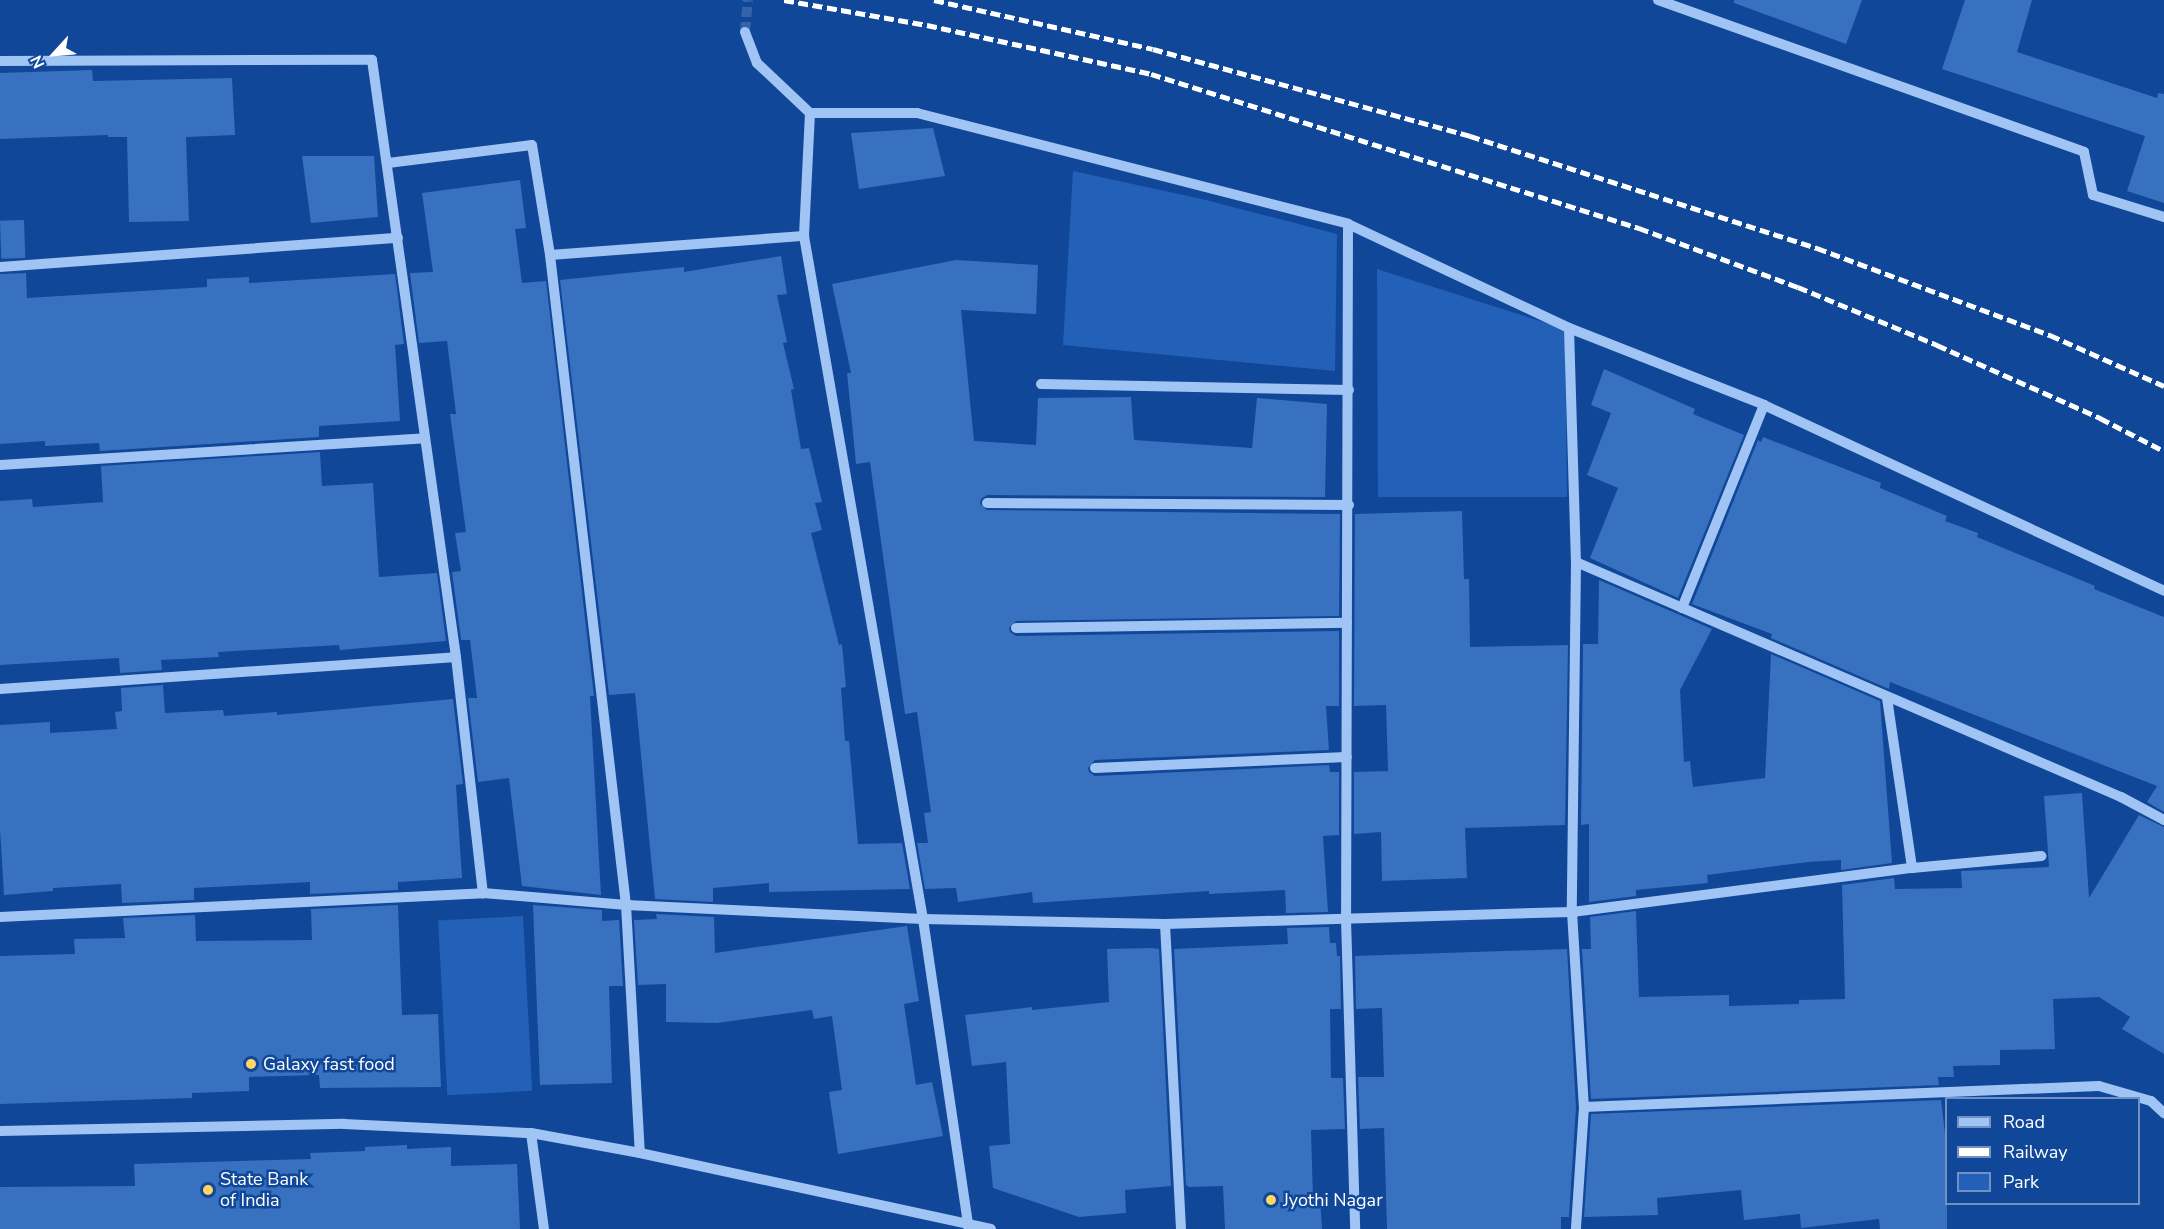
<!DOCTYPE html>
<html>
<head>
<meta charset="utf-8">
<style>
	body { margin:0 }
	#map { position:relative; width:2164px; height:1229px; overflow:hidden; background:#104798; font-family:"Nunito Sans",sans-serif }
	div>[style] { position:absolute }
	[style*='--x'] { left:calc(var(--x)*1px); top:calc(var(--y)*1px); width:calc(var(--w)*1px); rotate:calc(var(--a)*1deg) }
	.green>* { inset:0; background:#2261b7; transform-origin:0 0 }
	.building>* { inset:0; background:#3871c0; transform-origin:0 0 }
	.minor-tunnel>* { height:10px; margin-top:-5px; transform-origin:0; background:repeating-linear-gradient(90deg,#3463a7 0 10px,transparent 0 15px) }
	.minor>* { height:10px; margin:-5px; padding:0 5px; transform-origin:5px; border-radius:5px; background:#a0c4f4 }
	.rail>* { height:4.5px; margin-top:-2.25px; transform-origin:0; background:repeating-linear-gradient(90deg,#fff 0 10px,transparent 0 14.5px) }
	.dots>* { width:16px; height:16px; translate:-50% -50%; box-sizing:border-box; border:3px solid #104798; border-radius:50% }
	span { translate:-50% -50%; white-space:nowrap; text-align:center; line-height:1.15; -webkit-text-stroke:5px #104798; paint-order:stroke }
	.poi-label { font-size:18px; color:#fff }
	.left { translate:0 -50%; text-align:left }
	.legend { position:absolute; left:1945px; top:1097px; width:195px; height:108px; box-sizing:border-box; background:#104798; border:2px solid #7091c1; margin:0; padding:8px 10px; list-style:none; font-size:18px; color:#fff }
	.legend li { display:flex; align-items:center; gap:12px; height:30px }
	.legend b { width:30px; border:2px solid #7091c1 }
	.north { position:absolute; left:24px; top:24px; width:60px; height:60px; -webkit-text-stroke:4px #104798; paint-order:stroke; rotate:244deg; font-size:16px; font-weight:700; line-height:24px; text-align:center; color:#fff }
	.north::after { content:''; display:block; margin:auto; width:21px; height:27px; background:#fff; clip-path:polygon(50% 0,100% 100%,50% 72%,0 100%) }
</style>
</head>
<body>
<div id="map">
	<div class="green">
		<div style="clip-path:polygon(1073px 171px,1206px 200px,1337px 234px,1335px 371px,1063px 345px)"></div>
		<div style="clip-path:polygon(1377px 269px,1565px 329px,1567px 497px,1378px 497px)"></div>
		<div style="left:523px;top:916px;width:175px;height:85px;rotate:87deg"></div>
	</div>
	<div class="building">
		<div style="clip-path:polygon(1734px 0,1862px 0,1846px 44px,1734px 3px)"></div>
		<div style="clip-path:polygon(1965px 0,2032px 0,2017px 52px,2157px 98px,2158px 93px,2164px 94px,2164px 203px,2127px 191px,2145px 136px,1942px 69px)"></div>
		<div style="clip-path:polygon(92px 70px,93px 81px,232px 78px,235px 135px,186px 137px,189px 221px,129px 222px,127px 137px,108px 137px,108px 135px,0 139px,0 73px)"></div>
		<div style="clip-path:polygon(933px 128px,945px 176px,859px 189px,851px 133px)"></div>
		<div style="clip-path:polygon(302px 156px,374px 156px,378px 217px,311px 223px)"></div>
		<div style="clip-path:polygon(520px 180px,526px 228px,515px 229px,522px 283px,546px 281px,594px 696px,590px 696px,601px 895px,522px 886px,509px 778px,478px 782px,468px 698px,477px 698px,470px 640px,461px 640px,452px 572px,461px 571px,455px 533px,466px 532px,450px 414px,456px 414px,447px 341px,419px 343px,410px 273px,433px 272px,422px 193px)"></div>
		<div style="left:24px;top:220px;width:38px;height:24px;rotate:88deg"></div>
		<div style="clip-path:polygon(781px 256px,787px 294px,777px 295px,787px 342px,783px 343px,794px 389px,791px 390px,801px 449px,809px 448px,822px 502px,815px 503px,822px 530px,811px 533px,839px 645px,842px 644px,846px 687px,841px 688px,845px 741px,849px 741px,858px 844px,902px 843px,910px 889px,769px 892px,769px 883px,713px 888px,713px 902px,655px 899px,635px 693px,609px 695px,560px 280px,684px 267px,684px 272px)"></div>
		<div style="clip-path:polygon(956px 260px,1038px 265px,1036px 314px,961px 310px,974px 441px,1036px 445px,1038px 398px,1131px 397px,1134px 440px,1252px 448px,1257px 398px,1327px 404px,1325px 497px,987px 495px,981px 499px,980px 504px,987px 510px,1340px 514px,1339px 616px,1016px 621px,1009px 628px,1010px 632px,1016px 636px,1339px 631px,1339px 706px,1326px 706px,1329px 750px,1095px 760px,1088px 768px,1089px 772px,1095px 776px,1329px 765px,1330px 772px,1339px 772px,1339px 835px,1323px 836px,1328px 912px,1286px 913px,1285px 890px,1209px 894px,1209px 891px,1033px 903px,1032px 892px,958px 902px,956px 888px,925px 889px,917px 843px,928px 843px,924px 813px,931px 812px,917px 712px,905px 714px,870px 462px,856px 464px,847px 373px,851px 373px,832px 284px)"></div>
		<div style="clip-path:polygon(26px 273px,27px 298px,207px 287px,207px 279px,249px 277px,249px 283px,395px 274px,404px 344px,395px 345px,400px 421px,319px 426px,319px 437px,100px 451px,99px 443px,45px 446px,45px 441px,0 444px,0 274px)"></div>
		<div style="clip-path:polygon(1604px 369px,1695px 409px,1693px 414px,1744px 435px,1678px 598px,1590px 558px,1618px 488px,1587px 475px,1611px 413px,1591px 405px)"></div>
		<div style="clip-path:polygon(1763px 437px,1881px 483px,1880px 488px,1947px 516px,1945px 521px,1978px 533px,1977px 537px,2095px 586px,2094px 589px,2164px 617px,2164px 812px,2147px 802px,2157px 786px,1890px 682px,1889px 689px,1771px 638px,1772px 634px,1692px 604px,1758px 440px,1761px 442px)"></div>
		<div style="clip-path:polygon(320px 452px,322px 486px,373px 483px,379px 577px,437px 573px,446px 641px,340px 650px,339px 645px,218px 652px,219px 657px,161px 660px,162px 670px,120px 673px,119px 658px,0 665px,0 501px,32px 499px,33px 507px,103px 502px,101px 466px)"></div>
		<div style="clip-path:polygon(1462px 511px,1464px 579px,1469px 579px,1470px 647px,1568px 645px,1565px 825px,1465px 828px,1467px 878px,1382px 881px,1381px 832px,1354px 834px,1354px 772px,1388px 771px,1386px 705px,1354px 706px,1355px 514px)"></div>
		<div style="clip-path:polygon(1599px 580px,1712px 629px,1680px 690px,1684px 762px,1690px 761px,1693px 787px,1765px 778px,1771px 654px,1880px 701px,1892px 863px,1841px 870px,1841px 860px,1808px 862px,1707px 875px,1708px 883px,1636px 890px,1636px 896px,1589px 902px,1589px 824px,1581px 825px,1583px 644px,1598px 644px)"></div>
		<div style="clip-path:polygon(163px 685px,165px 713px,223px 710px,224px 716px,277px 712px,277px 715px,453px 699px,463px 784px,456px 785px,462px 878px,398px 882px,398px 890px,310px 894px,310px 882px,194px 888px,194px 900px,122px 903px,121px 884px,53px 888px,53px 891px,4px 895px,0 829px,0 725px,50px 722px,50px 733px,117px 729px,115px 712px,122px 711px,121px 688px)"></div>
		<div style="clip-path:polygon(2082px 793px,2089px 898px,2139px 815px,2164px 827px,2164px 1054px,2122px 1029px,2130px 1017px,2099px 997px,2053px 999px,2055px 1049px,2000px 1050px,2000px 1065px,1953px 1066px,1954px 1077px,1938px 1077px,1939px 1085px,1591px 1099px,1582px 949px,1591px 949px,1590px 917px,1636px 911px,1639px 997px,1729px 995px,1729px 1006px,1799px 1004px,1799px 1000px,1845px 999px,1842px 885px,1894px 878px,1895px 889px,1962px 888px,1961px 871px,2049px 867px,2044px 796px)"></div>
		<div style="clip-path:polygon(398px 905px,402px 1015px,438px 1014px,441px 1087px,320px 1088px,319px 1075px,249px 1077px,249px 1091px,192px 1093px,192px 1098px,0 1104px,0 956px,75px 954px,74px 939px,125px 938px,123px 918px,195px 915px,196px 941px,312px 940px,311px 909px)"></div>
		<div style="clip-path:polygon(533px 905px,602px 910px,602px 921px,619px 920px,623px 986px,609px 986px,612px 1083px,540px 1085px)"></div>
		<div style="clip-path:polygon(656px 914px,714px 917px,715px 953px,907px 926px,919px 1001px,904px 1004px,916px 1085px,932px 1082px,943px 1136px,838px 1154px,829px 1092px,842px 1090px,832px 1016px,814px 1019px,812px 1010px,717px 1023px,666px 1022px,666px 984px,638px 985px,634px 920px,657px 919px)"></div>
		<div style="clip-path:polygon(1329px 927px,1330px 943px,1336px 943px,1337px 956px,1340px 956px,1341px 1009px,1330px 1009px,1331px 1078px,1343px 1078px,1345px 1129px,1311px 1130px,1313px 1198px,1320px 1197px,1322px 1229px,1225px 1229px,1223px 1186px,1189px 1187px,1186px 1185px,1174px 949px,1288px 944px,1287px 928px)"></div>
		<div style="clip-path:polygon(1152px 948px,1159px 949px,1171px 1186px,1125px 1190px,1126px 1213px,1079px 1217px,993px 1188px,989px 1146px,1010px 1144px,1006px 1062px,972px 1066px,965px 1015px,1032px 1007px,1032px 1010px,1109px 1002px,1107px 949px)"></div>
		<div style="clip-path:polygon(1567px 949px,1576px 1107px,1569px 1217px,1561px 1217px,1561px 1229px,1387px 1229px,1384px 1128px,1360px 1129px,1358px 1077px,1384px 1077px,1382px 1008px,1356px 1009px,1355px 956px)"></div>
		<div style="clip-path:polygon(1941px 1100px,1947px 1150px,1947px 1229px,1880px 1229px,1879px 1219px,1801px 1228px,1800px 1214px,1744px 1220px,1741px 1190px,1657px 1198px,1658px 1215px,1584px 1217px,1591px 1114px)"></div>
		<div style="clip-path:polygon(407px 1145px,407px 1149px,451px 1147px,451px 1166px,517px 1164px,520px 1229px,0 1229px,0 1187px,135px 1186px,134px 1164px,311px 1159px,310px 1153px,365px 1151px,365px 1147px)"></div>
	</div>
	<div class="minor-tunnel">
		<div style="--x:745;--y:32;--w:32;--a:-85"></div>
	</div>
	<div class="minor">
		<div style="--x:1658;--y:0;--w:452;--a:19.6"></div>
		<div style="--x:2084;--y:152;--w:44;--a:78.2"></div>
		<div style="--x:2093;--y:195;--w:74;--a:17.2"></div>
		<div style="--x:745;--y:32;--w:33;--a:69"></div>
		<div style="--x:757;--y:63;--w:73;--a:43.3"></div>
		<div style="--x:810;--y:113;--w:107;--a:0"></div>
		<div style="--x:917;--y:113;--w:445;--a:14.4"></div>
		<div style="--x:1348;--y:224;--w:244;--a:25.2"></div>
		<div style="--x:1569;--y:328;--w:210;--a:21.5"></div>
		<div style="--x:1764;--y:405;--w:441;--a:24.9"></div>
		<div style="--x:0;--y:61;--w:372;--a:-0.2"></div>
		<div style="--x:372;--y:60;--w:603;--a:81.99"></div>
		<div style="--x:456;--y:657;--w:238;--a:83.5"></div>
		<div style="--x:810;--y:113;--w:123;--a:92.8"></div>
		<div style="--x:804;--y:236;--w:693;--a:80.12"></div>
		<div style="--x:923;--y:919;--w:313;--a:81.6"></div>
		<div style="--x:388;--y:163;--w:145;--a:-7.1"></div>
		<div style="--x:532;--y:145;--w:111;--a:80.7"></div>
		<div style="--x:550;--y:255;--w:654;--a:83.33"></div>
		<div style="--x:626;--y:905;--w:248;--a:86.8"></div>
		<div style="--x:1348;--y:224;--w:695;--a:90.16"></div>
		<div style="--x:1346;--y:919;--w:310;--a:88.3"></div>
		<div style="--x:550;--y:255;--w:255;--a:-4.3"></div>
		<div style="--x:0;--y:267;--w:399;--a:-4.2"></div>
		<div style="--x:1569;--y:328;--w:234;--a:88.3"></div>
		<div style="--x:1576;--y:562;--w:350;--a:90.7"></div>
		<div style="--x:1572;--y:912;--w:195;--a:86.5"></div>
		<div style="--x:1584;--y:1107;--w:122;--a:93.8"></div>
		<div style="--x:1041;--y:384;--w:308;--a:1.1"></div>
		<div style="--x:0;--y:465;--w:426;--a:-3.6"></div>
		<div style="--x:987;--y:503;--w:362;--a:0.3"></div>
		<div style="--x:1576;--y:562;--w:594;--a:23.33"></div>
		<div style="--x:2121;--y:797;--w:49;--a:28.1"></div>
		<div style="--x:1682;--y:608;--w:219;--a:-68"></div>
		<div style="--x:1016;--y:628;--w:331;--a:-0.9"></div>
		<div style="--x:0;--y:689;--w:457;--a:-4"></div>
		<div style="--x:1887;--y:698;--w:172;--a:81.6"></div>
		<div style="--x:1095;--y:768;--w:252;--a:-2.5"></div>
		<div style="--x:0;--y:917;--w:484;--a:-2.8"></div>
		<div style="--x:483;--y:893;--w:144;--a:4.8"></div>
		<div style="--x:626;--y:905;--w:297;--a:2.7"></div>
		<div style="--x:923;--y:919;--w:242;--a:1.2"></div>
		<div style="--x:1165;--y:924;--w:407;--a:-1.7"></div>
		<div style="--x:1572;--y:912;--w:343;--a:-7.4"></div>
		<div style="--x:1912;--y:868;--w:130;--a:-5.3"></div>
		<div style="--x:1165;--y:924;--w:305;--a:87"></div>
		<div style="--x:1584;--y:1107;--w:515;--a:-2.34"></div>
		<div style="--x:2099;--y:1086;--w:54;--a:16.1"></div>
		<div style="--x:2151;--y:1101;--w:18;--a:43"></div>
		<div style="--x:0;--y:1131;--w:344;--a:-1.2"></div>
		<div style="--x:344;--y:1124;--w:187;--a:2.8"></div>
		<div style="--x:531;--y:1133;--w:111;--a:10.4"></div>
		<div style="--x:640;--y:1153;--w:359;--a:12.2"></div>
		<div style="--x:531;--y:1133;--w:97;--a:82.3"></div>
	</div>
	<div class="rail">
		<div style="--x:784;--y:0;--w:145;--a:9.9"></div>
		<div style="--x:927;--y:25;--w:229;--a:12.3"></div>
		<div style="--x:1151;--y:74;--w:512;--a:17.51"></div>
		<div style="--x:1639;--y:228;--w:170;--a:20.4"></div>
		<div style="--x:1798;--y:287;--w:151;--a:22.6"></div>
		<div style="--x:1937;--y:345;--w:179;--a:24.1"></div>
		<div style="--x:2100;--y:418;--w:72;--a:27.3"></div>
		<div style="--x:934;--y:0;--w:224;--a:12.6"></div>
		<div style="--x:1153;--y:49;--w:329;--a:15.3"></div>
		<div style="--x:1470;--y:136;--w:365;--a:17.9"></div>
		<div style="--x:1817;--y:248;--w:249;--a:20.5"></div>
		<div style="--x:2050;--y:335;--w:125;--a:24.1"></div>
	</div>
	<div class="dots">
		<div style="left:251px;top:1064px;background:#ffd663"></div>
		<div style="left:208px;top:1190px;background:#ffd663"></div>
		<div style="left:1271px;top:1200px;background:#ffd663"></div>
	</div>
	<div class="poi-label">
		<span class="left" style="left:263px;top:1064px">Galaxy fast food</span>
		<span class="left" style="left:220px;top:1190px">State Bank<br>of India</span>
		<span class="left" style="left:1283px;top:1200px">Jyothi Nagar</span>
	</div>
	<ul class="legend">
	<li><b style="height:8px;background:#a0c4f4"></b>Road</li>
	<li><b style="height:8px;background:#fff"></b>Railway</li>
	<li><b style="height:16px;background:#2261b7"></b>Park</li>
	</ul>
	<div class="north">N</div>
</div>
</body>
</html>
